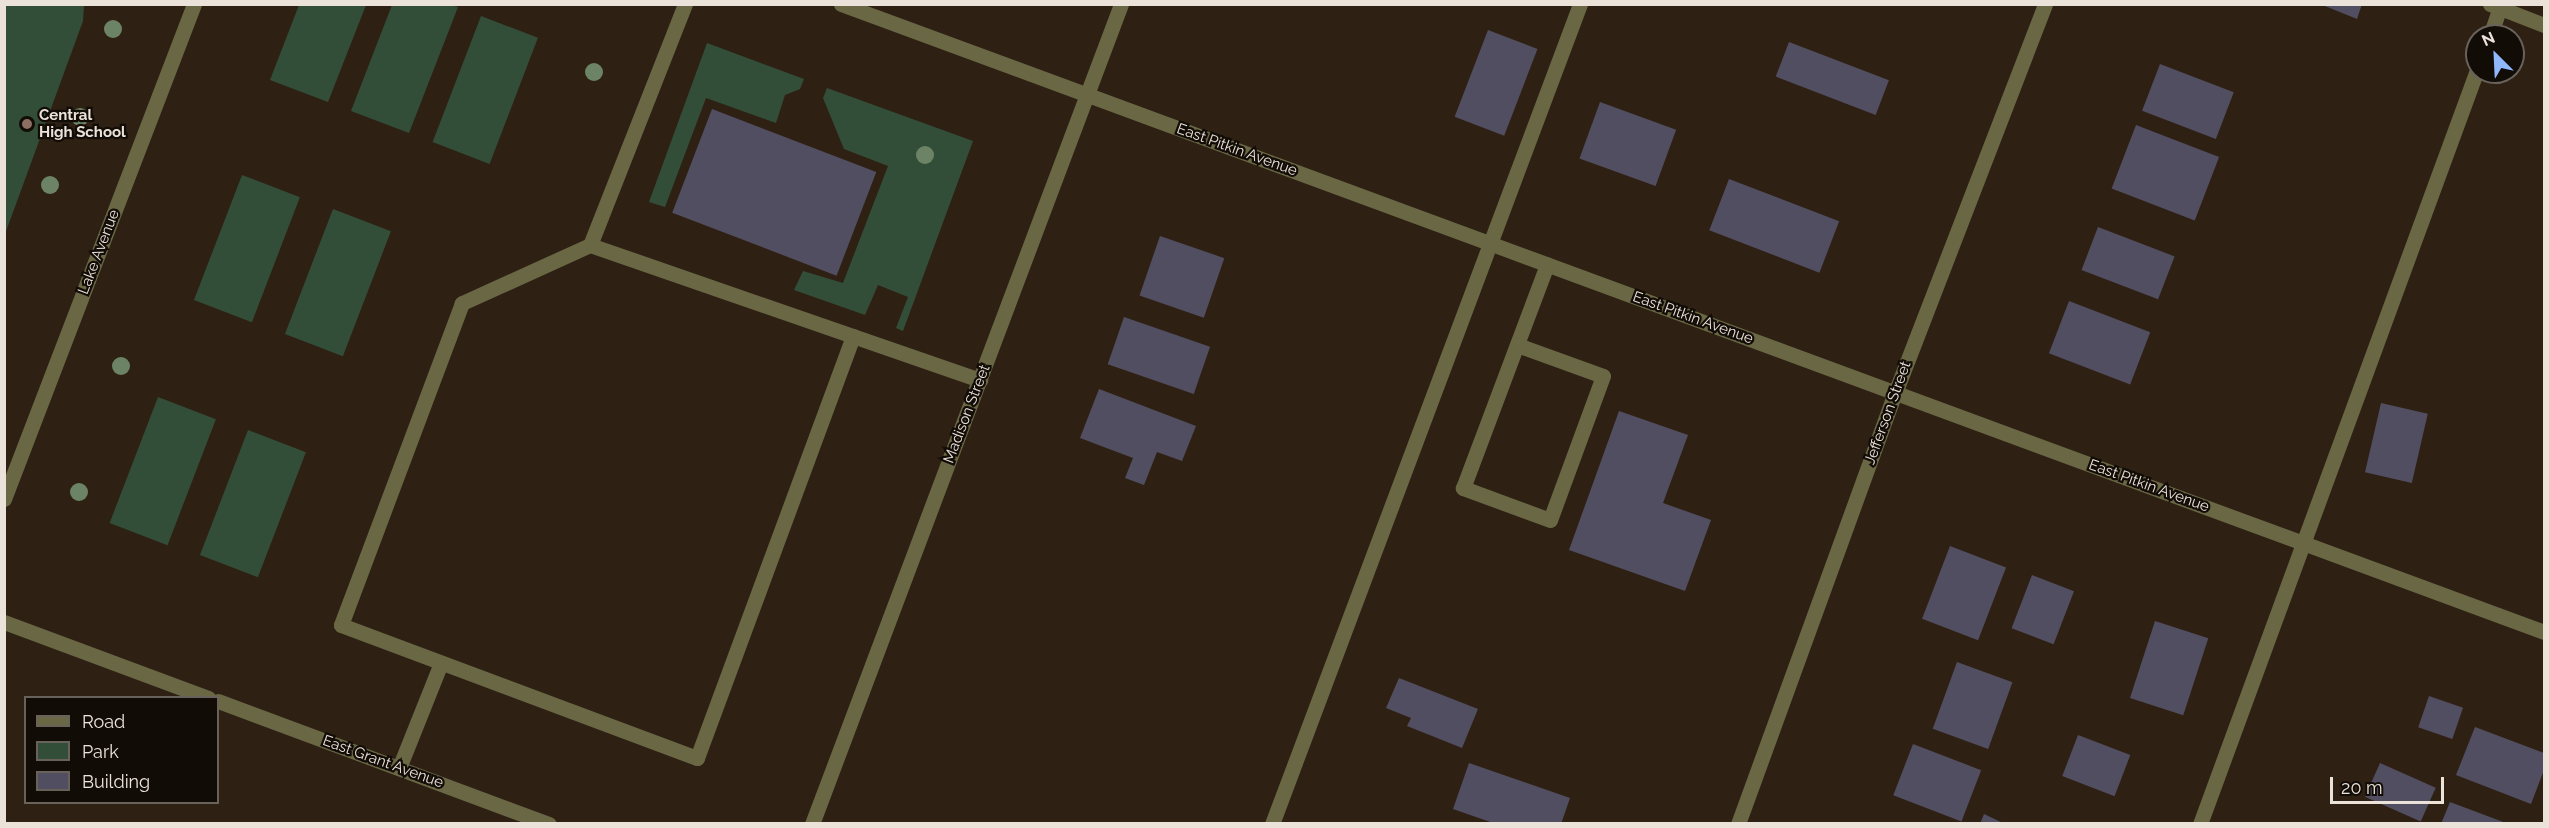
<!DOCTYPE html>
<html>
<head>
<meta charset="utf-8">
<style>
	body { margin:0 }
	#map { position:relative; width:2549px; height:828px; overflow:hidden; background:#2e2114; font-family:Raleway,sans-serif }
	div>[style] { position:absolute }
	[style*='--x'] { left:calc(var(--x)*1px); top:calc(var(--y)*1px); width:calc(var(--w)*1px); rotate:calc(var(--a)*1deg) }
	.green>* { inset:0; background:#334e38; transform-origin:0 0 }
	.building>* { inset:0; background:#524e61; transform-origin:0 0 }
	.minor>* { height:15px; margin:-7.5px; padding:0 7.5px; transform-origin:7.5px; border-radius:7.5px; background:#6a6744 }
	.trees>* { width:18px; height:18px; margin:-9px; border-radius:50%; background:#6c8465 }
	.dots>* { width:16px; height:16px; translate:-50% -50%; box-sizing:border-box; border:3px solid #120c07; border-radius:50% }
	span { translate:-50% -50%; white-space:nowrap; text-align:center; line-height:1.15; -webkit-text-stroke:4.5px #120c07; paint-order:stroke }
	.poi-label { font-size:15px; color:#ebe2da; font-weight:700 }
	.left { translate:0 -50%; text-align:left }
	.street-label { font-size:15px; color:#ebe2da }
	.frame { position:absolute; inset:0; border:6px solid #ebe2da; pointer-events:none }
	.legend { position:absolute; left:24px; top:696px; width:195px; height:108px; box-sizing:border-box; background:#120c07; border:2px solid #69625b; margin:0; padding:8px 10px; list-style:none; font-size:18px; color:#ebe2da }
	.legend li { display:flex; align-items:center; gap:12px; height:30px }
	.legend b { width:30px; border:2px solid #69625b }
	.north { position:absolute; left:2465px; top:24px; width:60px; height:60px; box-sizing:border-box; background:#120c07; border:2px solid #69625b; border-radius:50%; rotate:336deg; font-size:16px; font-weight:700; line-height:24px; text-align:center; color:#ebe2da }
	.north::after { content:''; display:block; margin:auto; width:21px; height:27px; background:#8fb8fd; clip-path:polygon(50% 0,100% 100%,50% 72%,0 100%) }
	.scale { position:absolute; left:2330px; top:777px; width:114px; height:27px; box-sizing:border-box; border:3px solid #ebe2da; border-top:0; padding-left:8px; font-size:18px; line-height:21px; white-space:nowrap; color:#ebe2da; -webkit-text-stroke:4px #120c07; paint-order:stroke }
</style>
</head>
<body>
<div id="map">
	<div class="green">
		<div style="clip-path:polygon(4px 5px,84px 5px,83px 21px,5px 234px)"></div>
		<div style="clip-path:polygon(299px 5px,366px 5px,328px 102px,270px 80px)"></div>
		<div style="clip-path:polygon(450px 5px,458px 7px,409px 133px,351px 111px,392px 5px)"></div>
		<div style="left:481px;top:16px;width:61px;height:135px;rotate:21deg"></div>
		<div style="clip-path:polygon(707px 43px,804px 79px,800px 89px,785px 95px,776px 123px,706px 98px,665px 207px,649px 202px)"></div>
		<div style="clip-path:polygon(827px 88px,973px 141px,903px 331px,896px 328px,908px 297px,878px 285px,865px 315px,794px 290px,803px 271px,843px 283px,888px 166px,844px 149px,823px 98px)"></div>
		<div style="left:242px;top:175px;width:62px;height:134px;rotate:21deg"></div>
		<div style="left:333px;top:209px;width:62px;height:134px;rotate:21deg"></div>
		<div style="left:158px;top:397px;width:62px;height:135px;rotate:21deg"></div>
		<div style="left:248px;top:430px;width:62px;height:134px;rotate:21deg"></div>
	</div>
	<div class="building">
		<div style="clip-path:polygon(2320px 4px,2362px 4px,2357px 19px)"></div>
		<div style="left:1488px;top:30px;width:53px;height:93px;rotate:21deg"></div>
		<div style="left:1789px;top:42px;width:107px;height:37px;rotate:21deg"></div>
		<div style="left:2160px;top:64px;width:79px;height:50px;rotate:21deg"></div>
		<div style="left:1600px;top:102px;width:81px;height:60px;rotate:20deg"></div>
		<div style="left:712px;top:109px;width:176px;height:111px;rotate:21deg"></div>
		<div style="left:2136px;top:125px;width:89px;height:68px;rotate:21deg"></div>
		<div style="left:1729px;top:179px;width:118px;height:55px;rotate:21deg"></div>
		<div style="left:2098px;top:227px;width:82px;height:46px;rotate:21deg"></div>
		<div style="left:1160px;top:236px;width:68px;height:63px;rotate:19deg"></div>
		<div style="left:2069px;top:301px;width:87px;height:56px;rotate:21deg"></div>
		<div style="left:1124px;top:317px;width:91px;height:50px;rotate:19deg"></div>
		<div style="clip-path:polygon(1099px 389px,1196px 426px,1182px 461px,1157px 452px,1144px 485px,1125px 478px,1133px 458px,1080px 438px)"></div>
		<div style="left:2381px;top:403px;width:48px;height:71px;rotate:13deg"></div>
		<div style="clip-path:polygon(1619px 411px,1688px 435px,1663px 503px,1711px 520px,1685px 591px,1569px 550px)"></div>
		<div style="left:1950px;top:546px;width:60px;height:78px;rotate:21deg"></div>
		<div style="left:2032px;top:575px;width:45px;height:57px;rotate:21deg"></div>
		<div style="left:2155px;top:621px;width:56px;height:81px;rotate:18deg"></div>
		<div style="left:1957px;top:662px;width:59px;height:71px;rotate:20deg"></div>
		<div style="clip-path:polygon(1399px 678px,1478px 709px,1462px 748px,1407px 726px,1411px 718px,1386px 708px)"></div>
		<div style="left:2429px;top:696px;width:36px;height:33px;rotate:19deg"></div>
		<div style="clip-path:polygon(2475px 727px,2544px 753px,2544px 770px,2531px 804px,2456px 775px)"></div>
		<div style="left:2078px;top:735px;width:56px;height:44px;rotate:21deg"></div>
		<div style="left:1913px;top:744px;width:73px;height:55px;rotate:21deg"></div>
		<div style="clip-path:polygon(1469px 763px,1570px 798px,1561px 824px,1496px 824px,1453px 809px)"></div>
		<div style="left:2380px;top:763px;width:61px;height:37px;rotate:24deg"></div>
		<div style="clip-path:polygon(2450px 802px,2506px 823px,2506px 824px,2441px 824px)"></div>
		<div style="clip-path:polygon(1984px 814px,2005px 824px,1980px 824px)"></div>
	</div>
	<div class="minor">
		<div style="--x:685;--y:4;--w:259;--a:111.5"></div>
		<div style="--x:590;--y:245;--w:413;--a:19.1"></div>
		<div style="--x:841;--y:4;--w:1815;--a:20.24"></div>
		<div style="--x:2490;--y:4;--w:58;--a:21.3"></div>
		<div style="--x:2490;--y:36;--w:34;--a:-71"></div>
		<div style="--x:590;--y:245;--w:141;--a:155.6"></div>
		<div style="--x:462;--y:303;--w:344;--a:110.6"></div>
		<div style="--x:341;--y:625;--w:380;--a:20.5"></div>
		<div style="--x:697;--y:758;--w:450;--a:-69.7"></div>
		<div style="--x:1517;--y:345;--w:91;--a:19.8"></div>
		<div style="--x:1603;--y:376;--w:153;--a:110.2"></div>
		<div style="--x:1550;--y:520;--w:93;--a:-159.8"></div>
		<div style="--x:1463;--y:488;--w:239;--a:-69.4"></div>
		<div style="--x:4;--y:499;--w:530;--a:-69"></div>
		<div style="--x:4;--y:622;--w:218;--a:20.4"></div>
		<div style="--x:218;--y:701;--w:353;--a:20.4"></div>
		<div style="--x:399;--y:768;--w:113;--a:-68.2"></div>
		<div style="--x:812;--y:824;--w:876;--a:-69.35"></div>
		<div style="--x:1272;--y:824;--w:876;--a:-69.41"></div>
		<div style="--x:1738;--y:824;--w:459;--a:-70"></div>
		<div style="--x:1895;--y:393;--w:417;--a:-68.9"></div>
		<div style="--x:2200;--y:824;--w:803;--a:-69.83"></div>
	</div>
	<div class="trees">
		<div style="left:113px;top:29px"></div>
		<div style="left:594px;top:72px"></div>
		<div style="left:80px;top:117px"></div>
		<div style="left:925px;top:155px"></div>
		<div style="left:50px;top:185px"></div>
		<div style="left:121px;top:366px"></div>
		<div style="left:79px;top:492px"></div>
	</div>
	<div class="dots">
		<div style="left:27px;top:124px;background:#8d6e63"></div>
	</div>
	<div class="poi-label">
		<span class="left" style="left:39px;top:124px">Central<br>High School</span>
	</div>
	<div class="street-label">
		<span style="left:1237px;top:150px;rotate:20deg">East Pitkin Avenue</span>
		<span style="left:99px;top:252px;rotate:-69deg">Lake Avenue</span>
		<span style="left:1693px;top:318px;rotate:20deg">East Pitkin Avenue</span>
		<span style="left:1888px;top:413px;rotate:-70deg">Jefferson Street</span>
		<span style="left:967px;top:414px;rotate:-69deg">Madison Street</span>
		<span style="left:2149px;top:486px;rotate:20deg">East Pitkin Avenue</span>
		<span style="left:383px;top:762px;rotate:20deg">East Grant Avenue</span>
	</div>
	<div class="frame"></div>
	<ul class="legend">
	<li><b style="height:8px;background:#6a6744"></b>Road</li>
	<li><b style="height:16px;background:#334e38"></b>Park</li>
	<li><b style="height:16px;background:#524e61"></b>Building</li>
	</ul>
	<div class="north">N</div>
	<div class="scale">20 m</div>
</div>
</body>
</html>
